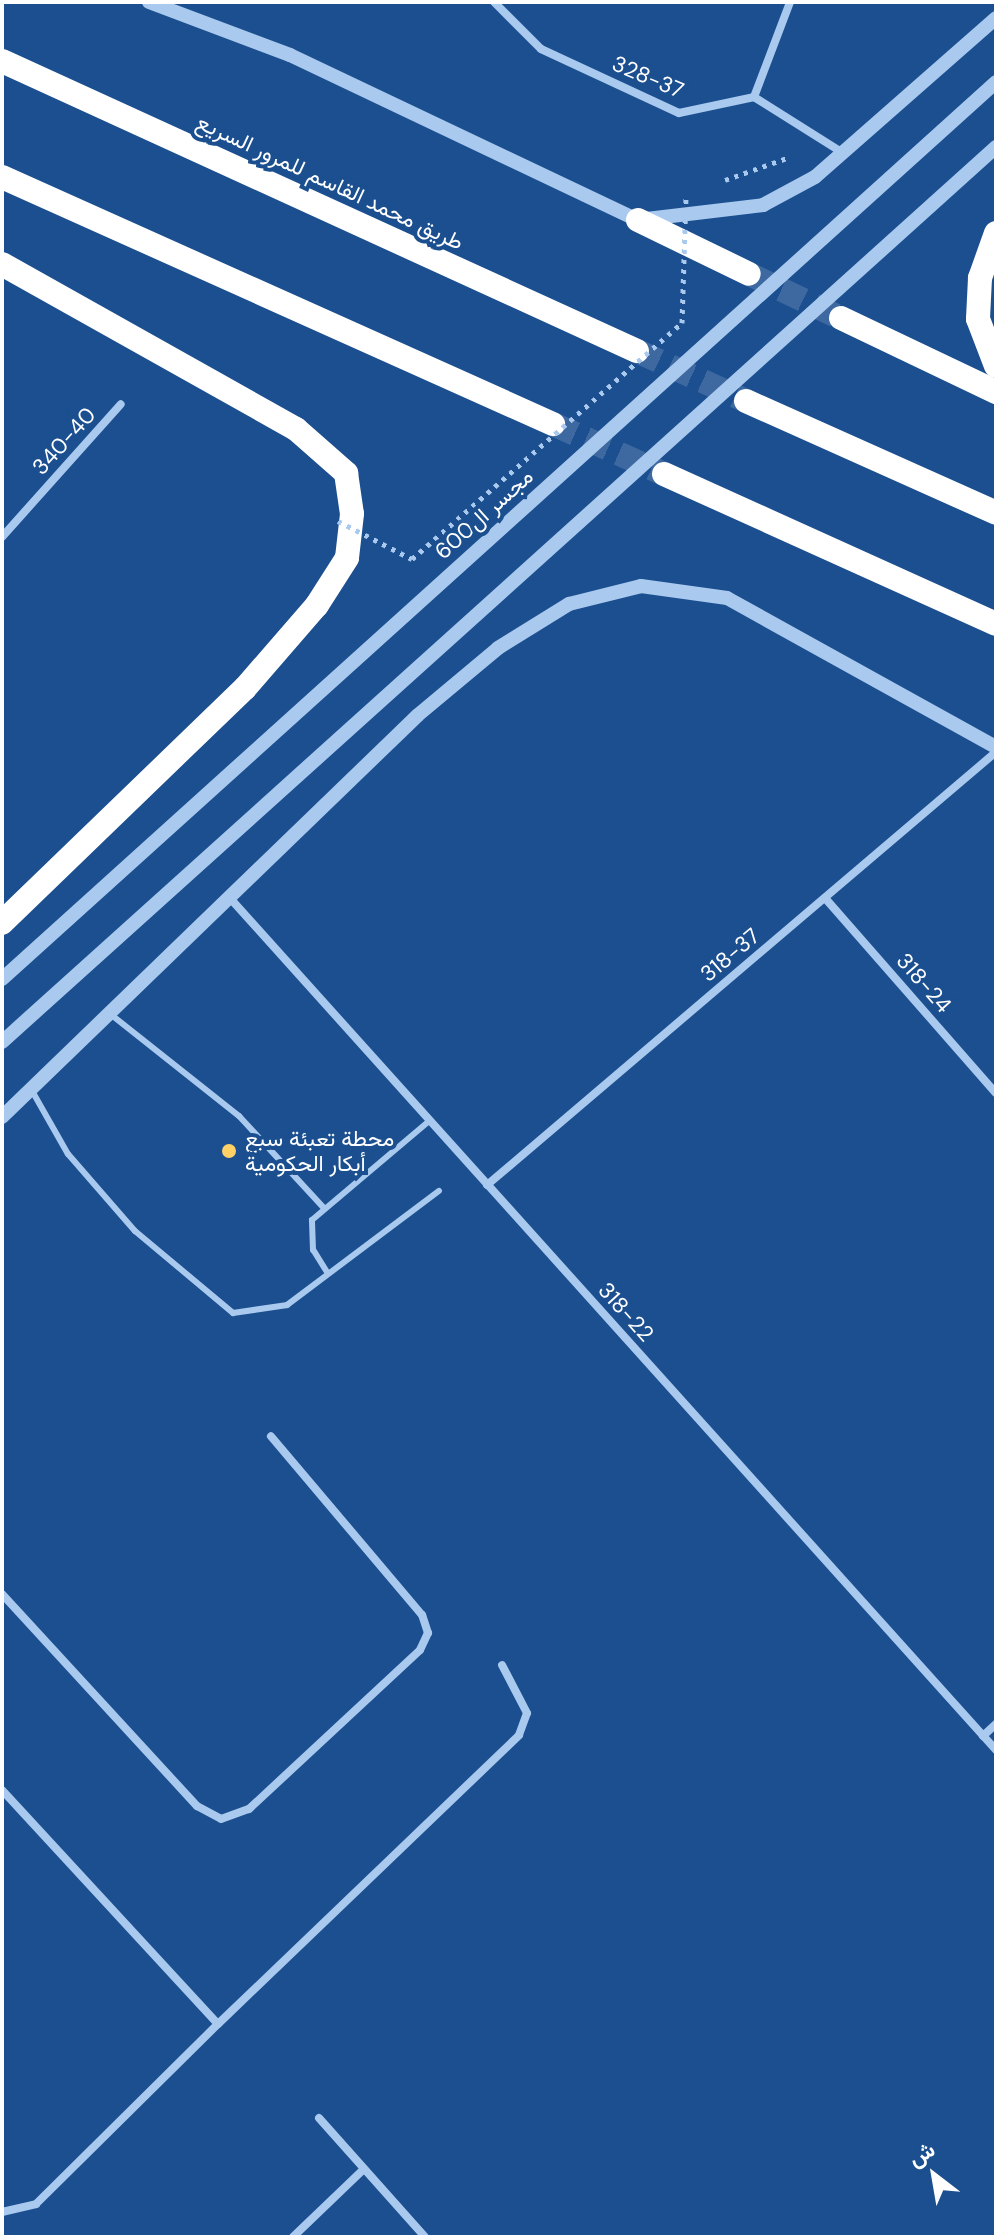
<!DOCTYPE html>
<html>
<head>
<meta charset="utf-8">
<style>
	body { margin:0 }
	#map { position:relative; width:998px; height:2239px; overflow:hidden; background:#1b4f8f; font-family:"DM Sans",Vazirmatn,sans-serif }
	div>[style] { position:absolute }
	[style*='--x'] { left:calc(var(--x)*1px); top:calc(var(--y)*1px); width:calc(var(--w)*1px); rotate:calc(var(--a)*1deg) }
	.motorway-tunnel>* { height:24px; margin-top:-12px; transform-origin:0; background:repeating-linear-gradient(90deg,#3d69a0 0 24px,transparent 0 36px) }
	.path>* { height:5px; margin-top:-2.5px; transform-origin:0; background:repeating-linear-gradient(90deg,#a9c9ee 0 4px,transparent 0 10px) }
	.service>* { height:6px; margin:-3px; padding:0 3px; transform-origin:3px; border-radius:3px; background:#a9c9ee }
	.minor>* { height:8px; margin:-4px; padding:0 4px; transform-origin:4px; border-radius:4px; background:#a9c9ee }
	.tertiary>* { height:14px; margin:-7px; padding:0 7px; transform-origin:7px; border-radius:7px; background:#a9c9ee }
	.motorway>* { height:24px; margin:-12px; padding:0 12px; transform-origin:12px; border-radius:12px; background:#fff }
	.path-bridge>* { height:5px; margin-top:-2.5px; transform-origin:0; background:repeating-linear-gradient(90deg,#a9c9ee 0 4px,transparent 0 10px) }
	.tertiary-bridge>* { height:14px; margin:-7px; padding:0 7px; transform-origin:7px; border-radius:7px; background:#a9c9ee }
	.dots>* { width:22px; height:22px; translate:-50% -50%; box-sizing:border-box; border:4px solid #1b4f8f; border-radius:50% }
	span { translate:-50% -50%; white-space:nowrap; text-align:center; line-height:1.15; -webkit-text-stroke:8px #1b4f8f; paint-order:stroke }
	.street-label { font-size:22px; color:#fff }
	.poi-label { font-size:22px; color:#fff }
	.left { translate:0 -50%; text-align:left }
	.frame { position:absolute; inset:0; border:4px solid #fff; pointer-events:none }
	.north { position:absolute; left:894px; top:2135px; width:80px; height:80px; -webkit-text-stroke:6px #1b4f8f; paint-order:stroke; rotate:329deg; font-size:22px; font-weight:700; line-height:32px; text-align:center; color:#fff }
	.north::after { content:''; display:block; margin:auto; width:28px; height:36px; background:#fff; clip-path:polygon(50% 0,100% 100%,50% 72%,0 100%) }
</style>
</head>
<body>
<div id="map">
	<div class="motorway-tunnel">
		<div style="--x:749;--y:274;--w:102;--a:25.6"></div>
		<div style="--x:637;--y:351;--w:120;--a:24.6"></div>
		<div style="--x:553;--y:424;--w:122;--a:24.2"></div>
	</div>
	<div class="path">
		<div style="--x:725;--y:180;--w:69;--a:-19.5"></div>
	</div>
	<div class="service">
		<div style="--x:109;--y:1013;--w:166;--a:38.4"></div>
		<div style="--x:239;--y:1116;--w:125;--a:47.3"></div>
		<div style="--x:31;--y:1089;--w:75;--a:60.4"></div>
		<div style="--x:68;--y:1154;--w:102;--a:49"></div>
		<div style="--x:135;--y:1231;--w:128;--a:39.9"></div>
		<div style="--x:233;--y:1313;--w:55;--a:-8.4"></div>
		<div style="--x:287;--y:1305;--w:190;--a:-36.9"></div>
		<div style="--x:327;--y:1272;--w:26;--a:-122"></div>
		<div style="--x:313;--y:1250;--w:30;--a:-92"></div>
		<div style="--x:312;--y:1220;--w:153;--a:-40.2"></div>
	</div>
	<div class="minor">
		<div style="--x:494;--y:2;--w:66;--a:45"></div>
		<div style="--x:541;--y:49;--w:152;--a:24.9"></div>
		<div style="--x:679;--y:113;--w:77;--a:-12"></div>
		<div style="--x:754;--y:97;--w:105;--a:32.2"></div>
		<div style="--x:754;--y:97;--w:102;--a:-69.2"></div>
		<div style="--x:2;--y:537;--w:178;--a:-48.2"></div>
		<div style="--x:229;--y:897;--w:1147;--a:48.04"></div>
		<div style="--x:825;--y:898;--w:259;--a:48.8"></div>
		<div style="--x:487;--y:1185;--w:668;--a:-40.39"></div>
		<div style="--x:2;--y:1594;--w:288;--a:47.4"></div>
		<div style="--x:197;--y:1806;--w:27;--a:28"></div>
		<div style="--x:221;--y:1819;--w:30;--a:-20"></div>
		<div style="--x:249;--y:1809;--w:233;--a:-42.9"></div>
		<div style="--x:420;--y:1650;--w:19;--a:-65"></div>
		<div style="--x:428;--y:1633;--w:19;--a:-108"></div>
		<div style="--x:422;--y:1615;--w:234;--a:-130.2"></div>
		<div style="--x:983;--y:1736;--w:18;--a:-43"></div>
		<div style="--x:2;--y:1790;--w:318;--a:47.3"></div>
		<div style="--x:218;--y:2024;--w:417;--a:-43.8"></div>
		<div style="--x:519;--y:1735;--w:23;--a:-70"></div>
		<div style="--x:527;--y:1713;--w:54;--a:-117.5"></div>
		<div style="--x:319;--y:2118;--w:159;--a:48.3"></div>
		<div style="--x:2;--y:2212;--w:35;--a:-13"></div>
		<div style="--x:36;--y:2204;--w:256;--a:-44.7"></div>
		<div style="--x:293;--y:2237;--w:98;--a:-43.8"></div>
	</div>
	<div class="tertiary">
		<div style="--x:149;--y:2;--w:151;--a:20.6"></div>
		<div style="--x:290;--y:55;--w:385;--a:25.4"></div>
		<div style="--x:638;--y:220;--w:126;--a:-6.8"></div>
		<div style="--x:763;--y:205;--w:59;--a:-28.3"></div>
		<div style="--x:815;--y:177;--w:241;--a:-41.3"></div>
		<div style="--x:2;--y:1117;--w:578;--a:-44.02"></div>
		<div style="--x:418;--y:715;--w:104;--a:-39.9"></div>
		<div style="--x:498;--y:648;--w:84;--a:-31.8"></div>
		<div style="--x:569;--y:604;--w:74;--a:-14"></div>
		<div style="--x:641;--y:586;--w:87;--a:7.9"></div>
		<div style="--x:727;--y:598;--w:308;--a:29"></div>
	</div>
	<div class="motorway">
		<div style="--x:2;--y:61;--w:698;--a:24.55"></div>
		<div style="--x:2;--y:177;--w:604;--a:24.15"></div>
		<div style="--x:638;--y:220;--w:123;--a:25.9"></div>
		<div style="--x:996;--y:233;--w:48;--a:109.6"></div>
		<div style="--x:980;--y:278;--w:41;--a:92.8"></div>
		<div style="--x:978;--y:319;--w:50;--a:69"></div>
		<div style="--x:2;--y:264;--w:337;--a:29.3"></div>
		<div style="--x:296;--y:429;--w:67;--a:41.3"></div>
		<div style="--x:346;--y:473;--w:41;--a:81.7"></div>
		<div style="--x:352;--y:514;--w:44;--a:96.5"></div>
		<div style="--x:347;--y:558;--w:56;--a:122.6"></div>
		<div style="--x:317;--y:605;--w:110;--a:130.9"></div>
		<div style="--x:245;--y:688;--w:338;--a:136"></div>
		<div style="--x:841;--y:318;--w:172;--a:25.5"></div>
		<div style="--x:746;--y:401;--w:274;--a:24.1"></div>
		<div style="--x:664;--y:474;--w:364;--a:24.3"></div>
	</div>
	<div class="path-bridge">
		<div style="--x:338;--y:521;--w:83;--a:27.2"></div>
		<div style="--x:412;--y:559;--w:359;--a:-41.2"></div>
		<div style="--x:682;--y:323;--w:129;--a:-88.2"></div>
	</div>
	<div class="tertiary-bridge">
		<div style="--x:2;--y:979;--w:1339;--a:-42.06"></div>
		<div style="--x:2;--y:1042;--w:1338;--a:-42"></div>
	</div>
	<div class="dots">
		<div style="left:229px;top:1151px;background:#ffd166"></div>
	</div>
	<div class="street-label">
		<span style="left:648px;top:77px;rotate:23deg">328-37</span>
		<span style="left:330px;top:182px;rotate:25deg">طريق محمد القاسم للمرور السريع</span>
		<span style="left:64px;top:441px;rotate:-48deg">340-40</span>
		<span style="left:484px;top:514px;rotate:-42deg">مجسر ال600</span>
		<span style="left:730px;top:955px;rotate:-40deg">318-37</span>
		<span style="left:924px;top:983px;rotate:49deg">318-24</span>
		<span style="left:626px;top:1312px;rotate:48deg">318-22</span>
	</div>
	<div class="poi-label">
		<span class="left" style="left:245px;top:1151px">محطة تعبئة سبع<br>أبكار الحكومية</span>
	</div>
	<div class="frame"></div>
	<div class="north">ش</div>
</div>
</body>
</html>
